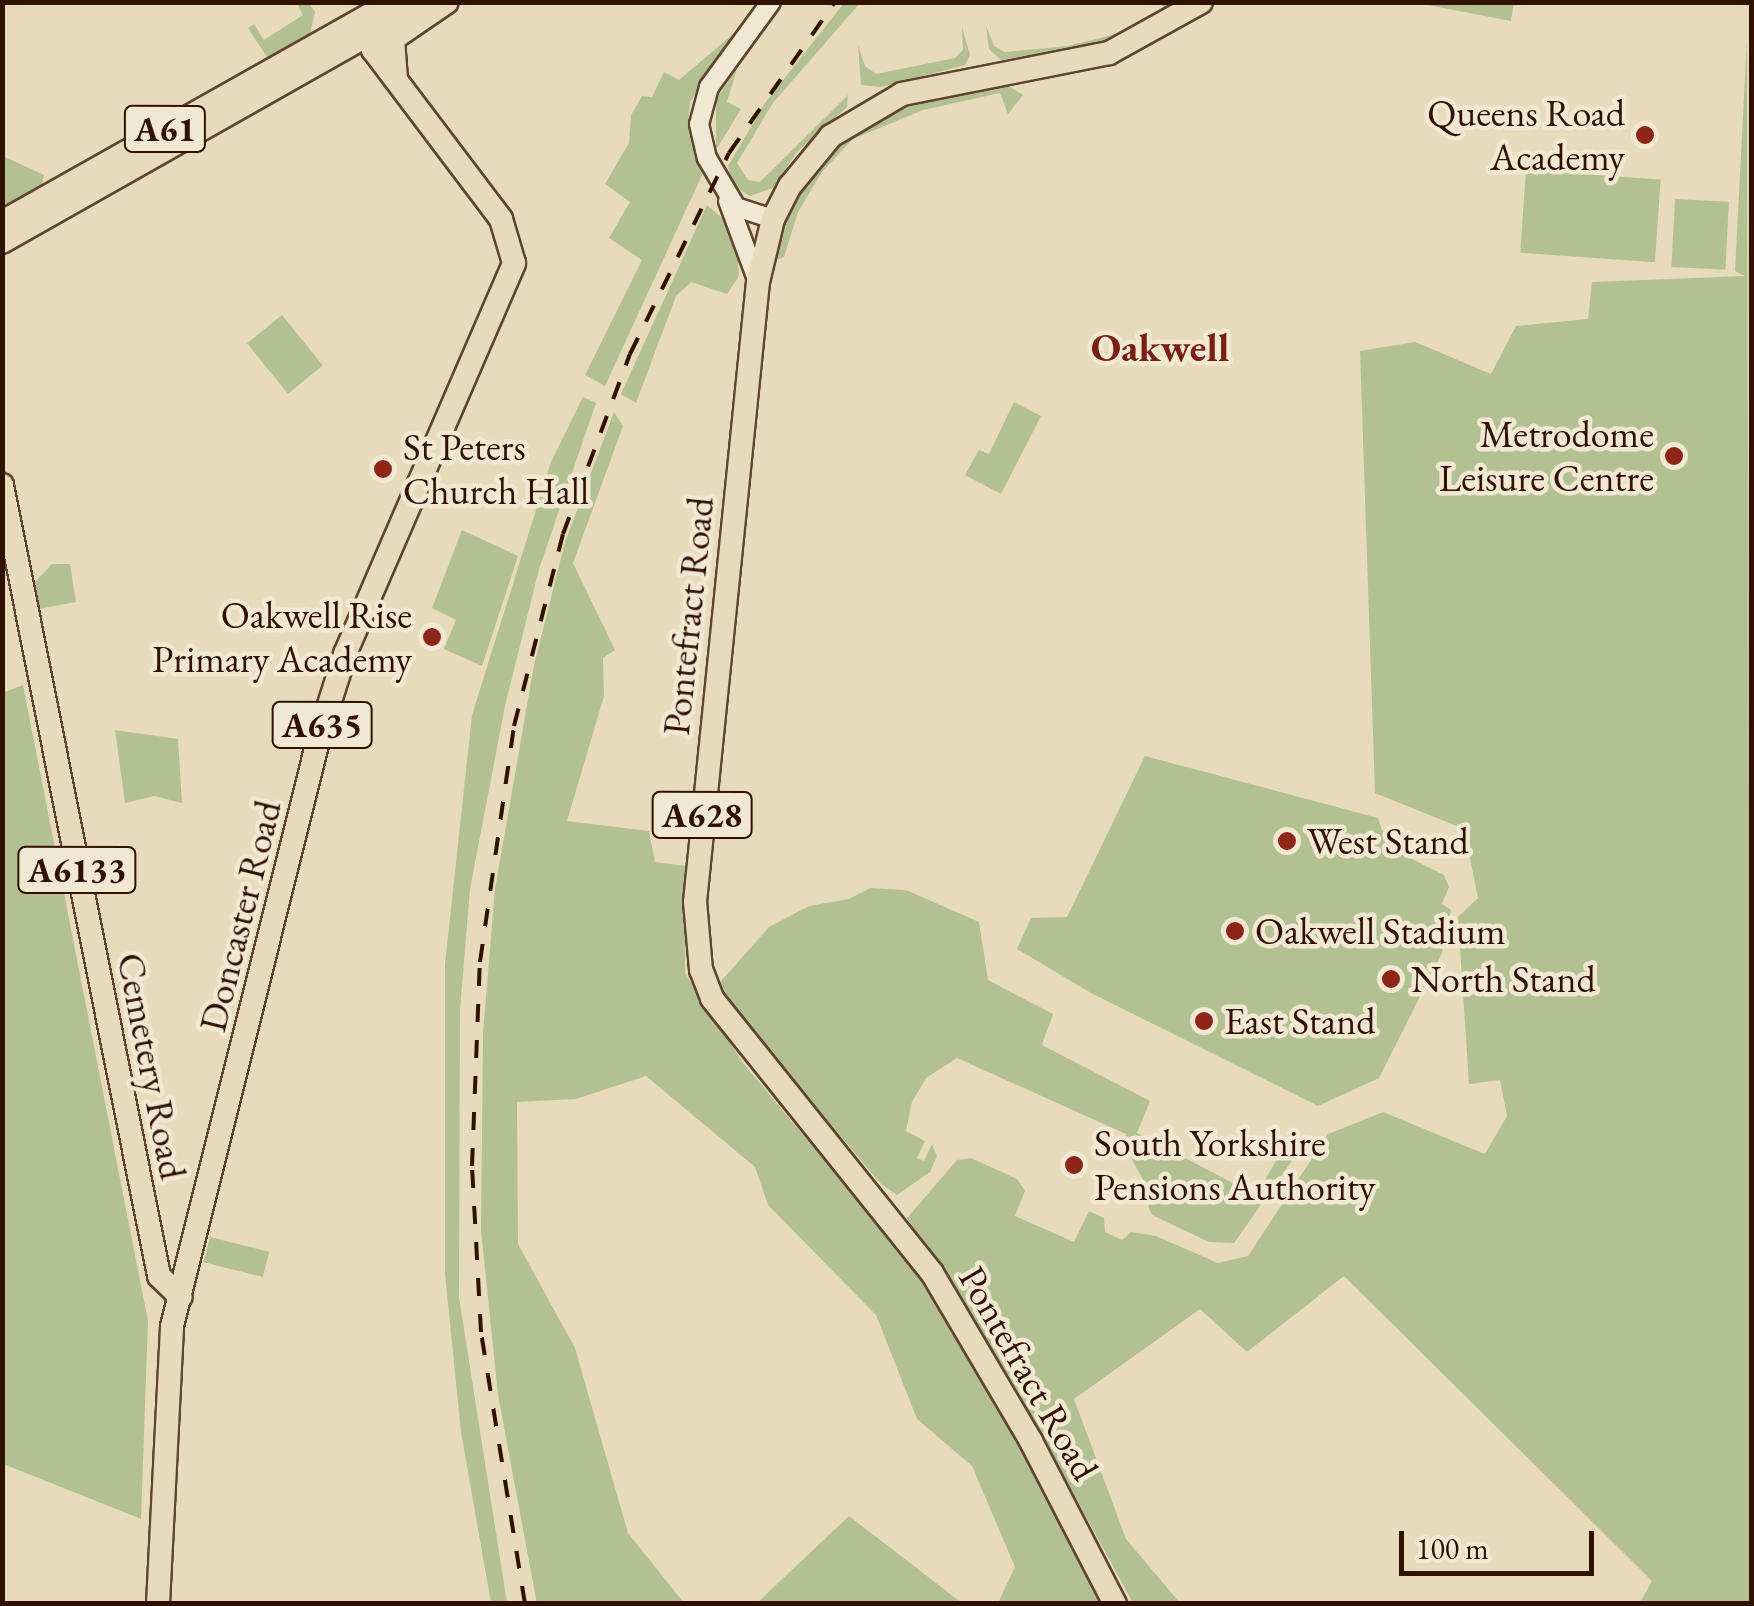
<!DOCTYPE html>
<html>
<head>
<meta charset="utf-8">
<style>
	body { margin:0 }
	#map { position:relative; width:1754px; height:1606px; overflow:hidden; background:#e8dbbb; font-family:"EB Garamond",serif }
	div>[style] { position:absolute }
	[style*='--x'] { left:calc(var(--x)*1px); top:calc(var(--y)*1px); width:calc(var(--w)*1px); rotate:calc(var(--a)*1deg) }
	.green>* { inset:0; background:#b3c192; transform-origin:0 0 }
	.roads { filter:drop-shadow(2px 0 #5f4430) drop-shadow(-2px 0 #5f4430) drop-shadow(0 2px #5f4430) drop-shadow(0 -2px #5f4430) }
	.tertiary>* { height:18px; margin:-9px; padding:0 9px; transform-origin:9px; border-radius:9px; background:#f0e8d3 }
	.trunk>* { height:22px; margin:-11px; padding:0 11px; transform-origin:11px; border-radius:11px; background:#e8dbbb }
	.rail>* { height:4px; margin-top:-2px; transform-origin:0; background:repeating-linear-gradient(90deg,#311101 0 18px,transparent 0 36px) }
	.dots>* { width:28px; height:28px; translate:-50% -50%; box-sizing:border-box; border:5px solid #f0e8d3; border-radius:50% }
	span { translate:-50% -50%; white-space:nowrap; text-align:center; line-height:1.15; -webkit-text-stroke:9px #f0e8d3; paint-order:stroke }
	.shield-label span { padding:2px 8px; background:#f0e8d3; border:2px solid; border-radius:8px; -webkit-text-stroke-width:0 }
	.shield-label { font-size:35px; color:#311101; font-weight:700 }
	.poi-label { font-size:38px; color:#311101 }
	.right { translate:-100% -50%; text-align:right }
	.left { translate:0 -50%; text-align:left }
	.street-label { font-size:38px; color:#311101 }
	.neighbourhood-label { font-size:40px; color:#7a1f14; font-weight:700 }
	.frame { position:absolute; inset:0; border:5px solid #311101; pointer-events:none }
	.scale { position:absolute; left:1399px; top:1531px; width:195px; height:45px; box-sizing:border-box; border:5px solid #311101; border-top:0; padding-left:12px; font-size:30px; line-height:35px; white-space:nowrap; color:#311101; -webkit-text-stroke:8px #f0e8d3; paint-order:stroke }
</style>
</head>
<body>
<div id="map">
	<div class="green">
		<div style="clip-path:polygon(297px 3px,309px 3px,315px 12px,310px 34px,267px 57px,248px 28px,254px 24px,264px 40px,303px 15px)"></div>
		<div style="clip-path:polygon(844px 3px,860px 3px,773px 103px,737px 163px,748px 180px,760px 182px,848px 95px,847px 107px,797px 152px,773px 188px,750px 196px,732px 185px,728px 166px,765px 103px)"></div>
		<div style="clip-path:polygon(1161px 3px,1170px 3px,1166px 9px,1124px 34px,1090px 45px,1001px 60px,989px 49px,986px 26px,994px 46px,1005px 52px,1068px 46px,1120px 33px,1164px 8px)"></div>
		<div style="clip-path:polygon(1417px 3px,1417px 2px,1514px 3px,1511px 21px)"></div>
		<div style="clip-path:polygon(962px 27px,970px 55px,965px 65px,881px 87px,861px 85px,858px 45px,865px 66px,876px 74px,955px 58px,963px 50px)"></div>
		<div style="clip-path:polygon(740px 28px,690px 102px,688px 125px,703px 173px,605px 386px,585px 375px,642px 260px,609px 238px,630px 202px,605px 184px,629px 143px,631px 115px,642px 96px,652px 97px,664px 72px,679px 80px)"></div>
		<div style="clip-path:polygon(1747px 38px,1751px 1603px,1640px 1603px,1652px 1581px,1344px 1276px,1247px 1352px,1200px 1309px,1074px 1399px,1126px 1539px,1180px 1603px,1133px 1603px,1011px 1379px,907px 1218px,957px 1160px,971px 1158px,1017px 1179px,1025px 1191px,1015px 1216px,1074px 1242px,1089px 1211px,1104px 1218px,1105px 1232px,1122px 1240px,1131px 1232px,1156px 1236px,1218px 1263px,1248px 1256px,1328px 1134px,1383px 1112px,1485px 1154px,1507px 1116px,1500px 1080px,1469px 1084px,1458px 917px,1478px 898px,1464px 829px,1375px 793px,1360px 351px,1415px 342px,1491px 374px,1516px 326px,1588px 319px,1592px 282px,1745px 276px,1735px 271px)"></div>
		<div style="clip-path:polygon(737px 69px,727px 102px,741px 109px,716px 150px,716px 99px)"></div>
		<div style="clip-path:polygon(1005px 84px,1023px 95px,1008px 114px,1000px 93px,923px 110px,853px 139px,822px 172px,798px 212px,784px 257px,774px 261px,789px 209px,816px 169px,861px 127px,933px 96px)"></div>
		<div style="clip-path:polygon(3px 156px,44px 175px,42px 184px,3px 209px)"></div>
		<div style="left:1526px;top:170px;width:135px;height:83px;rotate:4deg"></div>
		<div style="left:1675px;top:199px;width:54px;height:68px;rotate:3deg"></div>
		<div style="clip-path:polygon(707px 205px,736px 230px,739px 276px,727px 294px,691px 282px,676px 296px,636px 403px,621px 394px)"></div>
		<div style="left:282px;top:315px;width:65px;height:45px;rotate:51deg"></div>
		<div style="clip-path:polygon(583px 397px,596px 403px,539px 569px,505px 706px,470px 889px,460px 1010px,459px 1297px,507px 1603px,491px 1603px,461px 1432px,445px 1274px,445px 964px,472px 715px,551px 462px)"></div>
		<div style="clip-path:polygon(1014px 402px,1041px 416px,1001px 494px,965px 475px,979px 450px,989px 454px)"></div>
		<div style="clip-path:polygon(614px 412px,623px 426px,573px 563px,615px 650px,603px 658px,604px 696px,567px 821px,649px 831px,655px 862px,685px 866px,685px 973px,743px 1063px,906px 1258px,986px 1384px,1102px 1603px,998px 1603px,1015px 1567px,972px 1466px,917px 1419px,876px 1315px,768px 1205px,755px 1167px,646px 1076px,576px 1099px,517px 1102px,518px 1244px,575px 1348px,628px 1533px,684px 1603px,537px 1604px,498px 1395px,481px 1230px,483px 1034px,495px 889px,534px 665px,565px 542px)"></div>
		<div style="clip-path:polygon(462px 530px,518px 556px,482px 666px,444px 649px,456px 620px,432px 608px)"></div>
		<div style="clip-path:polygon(52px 564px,70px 564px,76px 602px,39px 609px,34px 583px)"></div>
		<div style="clip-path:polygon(23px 685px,148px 1321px,141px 1519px,3px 1464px,2px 693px)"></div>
		<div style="clip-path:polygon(115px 730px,178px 739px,182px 803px,154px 796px,125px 803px)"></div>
		<div style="clip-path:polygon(1145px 756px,1378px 818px,1382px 830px,1402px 831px,1410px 858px,1444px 875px,1449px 887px,1442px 904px,1451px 910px,1442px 953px,1379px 1078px,1318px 1106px,1091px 993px,1017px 949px,1031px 918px,1067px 917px)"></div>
		<div style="clip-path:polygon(870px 888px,906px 890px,979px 922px,988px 980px,1053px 1014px,1042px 1045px,1150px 1101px,1137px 1133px,1256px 1195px,1292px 1134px,1299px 1139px,1301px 1148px,1234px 1243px,1209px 1242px,1152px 1215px,1148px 1206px,1155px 1201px,1123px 1144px,1126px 1134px,957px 1058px,926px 1078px,912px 1102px,906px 1131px,925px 1141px,917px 1158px,924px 1161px,932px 1144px,937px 1156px,930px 1172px,897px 1195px,881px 1184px,715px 988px,769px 927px,809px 906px,849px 899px)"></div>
		<div style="left:210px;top:1237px;width:61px;height:26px;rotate:14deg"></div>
		<div style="clip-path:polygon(849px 1516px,962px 1603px,757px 1603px)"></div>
	</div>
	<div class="roads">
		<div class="tertiary">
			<div style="--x:771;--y:2;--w:105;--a:126.1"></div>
			<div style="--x:709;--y:87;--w:38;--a:105"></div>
			<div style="--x:699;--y:124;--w:35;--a:77"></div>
			<div style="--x:707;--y:158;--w:57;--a:59.4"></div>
			<div style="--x:736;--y:207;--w:39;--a:18"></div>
			<div style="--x:728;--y:201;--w:86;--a:69.7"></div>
		</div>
		<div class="trunk">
			<div style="--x:396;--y:79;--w:40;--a:-94.3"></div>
			<div style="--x:393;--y:39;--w:65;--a:-34.4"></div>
			<div style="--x:2;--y:222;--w:449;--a:-29.4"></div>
			<div style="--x:2;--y:242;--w:487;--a:-29.5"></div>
			<div style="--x:2;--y:485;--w:806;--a:78.77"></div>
			<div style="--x:159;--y:1276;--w:30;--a:44"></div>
			<div style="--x:158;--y:1604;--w:278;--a:-87.1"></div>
			<div style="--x:172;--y:1326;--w:611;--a:-75.99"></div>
			<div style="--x:320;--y:733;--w:83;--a:-72.4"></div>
			<div style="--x:345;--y:654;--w:426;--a:-66.6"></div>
			<div style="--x:514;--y:263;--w:46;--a:-106.5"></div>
			<div style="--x:501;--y:219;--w:212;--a:-127.1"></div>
			<div style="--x:373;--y:50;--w:33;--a:-99"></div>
			<div style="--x:1115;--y:1604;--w:183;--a:-117.3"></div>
			<div style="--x:1031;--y:1441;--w:195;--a:-120.5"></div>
			<div style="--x:932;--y:1273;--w:352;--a:-128.7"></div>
			<div style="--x:712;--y:998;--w:30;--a:-111"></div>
			<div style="--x:701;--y:970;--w:68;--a:-95"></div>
			<div style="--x:695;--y:902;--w:623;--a:-84.2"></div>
			<div style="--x:758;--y:282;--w:65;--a:-76.6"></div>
			<div style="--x:773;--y:219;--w:37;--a:-63"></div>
			<div style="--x:790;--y:186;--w:65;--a:-50.6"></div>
			<div style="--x:831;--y:136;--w:82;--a:-30.6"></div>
			<div style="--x:902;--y:94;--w:211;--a:-11.2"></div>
			<div style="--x:1109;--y:53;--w:105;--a:-29"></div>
		</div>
	</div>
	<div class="rail">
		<div style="--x:525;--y:1604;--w:276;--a:-99.2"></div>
		<div style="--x:481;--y:1332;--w:166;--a:-93.1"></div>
		<div style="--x:472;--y:1166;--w:204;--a:-87.8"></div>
		<div style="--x:480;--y:962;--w:238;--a:-81.8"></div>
		<div style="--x:514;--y:726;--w:198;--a:-75.7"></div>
		<div style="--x:563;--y:534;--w:192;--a:-69.6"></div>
		<div style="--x:630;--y:354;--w:224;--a:-63.8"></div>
		<div style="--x:729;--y:153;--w:184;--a:-54.9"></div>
	</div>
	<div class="dots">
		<div style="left:1645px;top:135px;background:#8f2418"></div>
		<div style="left:1674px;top:456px;background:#8f2418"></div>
		<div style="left:383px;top:469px;background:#8f2418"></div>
		<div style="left:432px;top:637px;background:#8f2418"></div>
		<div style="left:1287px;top:841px;background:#8f2418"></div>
		<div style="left:1235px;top:931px;background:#8f2418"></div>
		<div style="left:1391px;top:979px;background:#8f2418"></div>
		<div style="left:1204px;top:1021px;background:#8f2418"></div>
		<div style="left:1074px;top:1165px;background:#8f2418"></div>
	</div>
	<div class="shield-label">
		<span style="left:165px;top:129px">A61</span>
		<span style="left:322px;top:725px">A635</span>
		<span style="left:702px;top:815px">A628</span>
		<span style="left:77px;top:870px">A6133</span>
	</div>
	<div class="poi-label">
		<span class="right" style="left:1625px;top:135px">Queens Road<br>Academy</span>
		<span class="right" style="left:1654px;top:456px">Metrodome<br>Leisure Centre</span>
		<span class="left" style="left:403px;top:469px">St Peters<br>Church Hall</span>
		<span class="right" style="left:412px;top:637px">Oakwell Rise<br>Primary Academy</span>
		<span class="left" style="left:1307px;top:841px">West Stand</span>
		<span class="left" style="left:1255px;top:931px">Oakwell Stadium</span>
		<span class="left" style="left:1411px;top:979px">North Stand</span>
		<span class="left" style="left:1224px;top:1021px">East Stand</span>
		<span class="left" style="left:1094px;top:1165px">South Yorkshire<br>Pensions Authority</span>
	</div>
	<div class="street-label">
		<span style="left:688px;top:616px;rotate:-84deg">Pontefract Road</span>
		<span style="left:240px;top:916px;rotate:-76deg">Doncaster Road</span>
		<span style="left:152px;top:1066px;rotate:79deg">Cemetery Road</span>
		<span style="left:1029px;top:1373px;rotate:60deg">Pontefract Road</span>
	</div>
	<div class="neighbourhood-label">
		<span style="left:1160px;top:347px">Oakwell</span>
	</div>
	<div class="frame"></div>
	<div class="scale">100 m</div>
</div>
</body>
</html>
